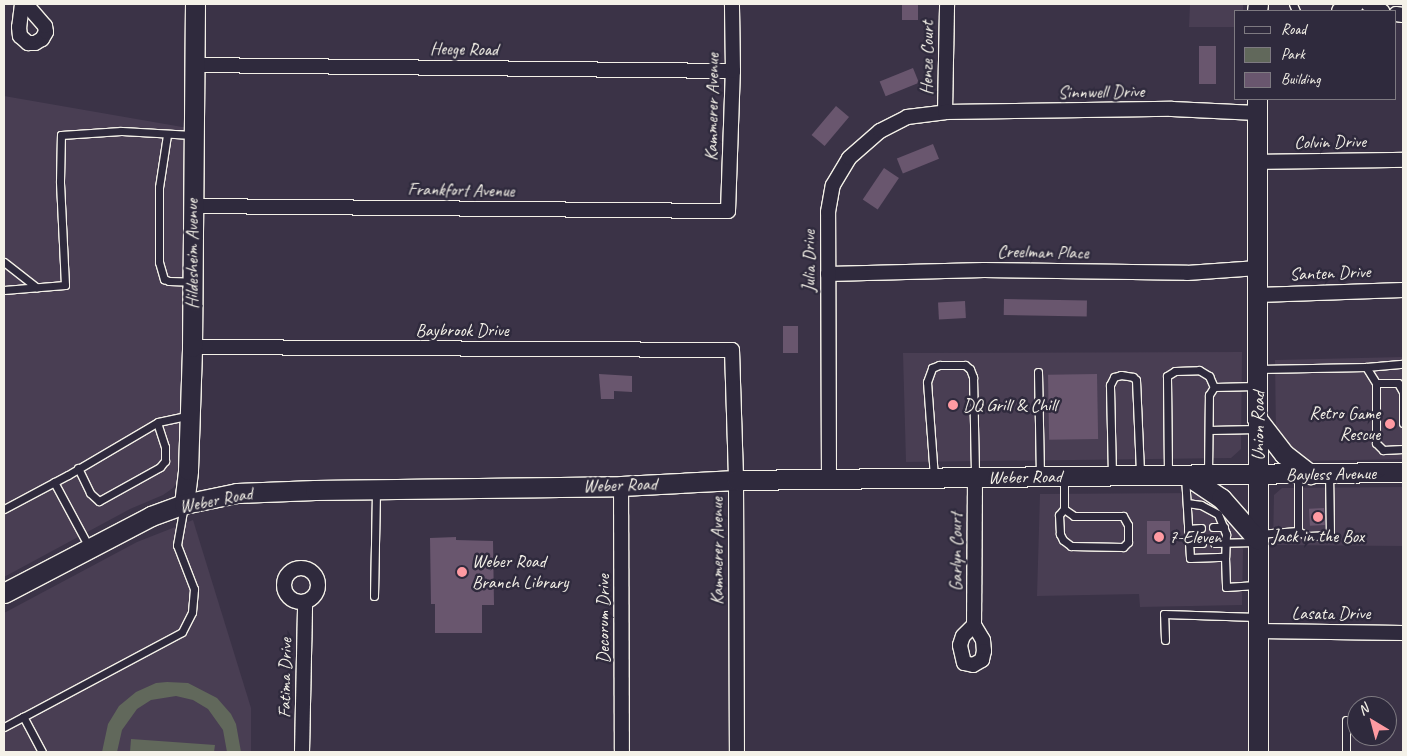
<!DOCTYPE html>
<html>
<head>
<meta charset="utf-8">
<style>
	body { margin:0 }
	#map { position:relative; width:1407px; height:756px; overflow:hidden; background:#3b3347; font-family:Caveat,sans-serif }
	div>[style] { position:absolute }
	[style*='--x'] { left:calc(var(--x)*1px); top:calc(var(--y)*1px); width:calc(var(--w)*1px); rotate:calc(var(--a)*1deg) }
	.built>* { inset:0; background:#493e53 }
	.green>* { inset:0; background:#61685b }
	.building>* { inset:0; background:#69566e; transform-origin:0 0 }
	.roads { filter:drop-shadow(1px 0 #f4f1e8) drop-shadow(-1px 0 #f4f1e8) drop-shadow(0 1px #f4f1e8) drop-shadow(0 -1px #f4f1e8) }
	.lane>* { height:7px; margin:-3.5px; padding:0 3.5px; transform-origin:3.5px; border-radius:3.5px; background:#2f2a3d }
	.street>* { height:14px; margin:-7px; padding:0 7px; transform-origin:7px; border-radius:7px; background:#2f2a3d }
	.street>.ring { margin:-7px; padding:0; box-sizing:content-box; background:none; border:14px solid #2f2a3d; border-radius:50% }
	.secondary>* { height:19px; margin:-9.5px; padding:0 9.5px; transform-origin:9.5px; border-radius:9.5px; background:#2f2a3d }
	.dots>* { width:14px; height:14px; translate:-50% -50%; box-sizing:border-box; border:2px solid #2f2a3d; border-radius:50% }
	span { translate:-50% -50%; white-space:nowrap; text-align:center; line-height:1.15; -webkit-text-stroke:5px #2f2a3d; paint-order:stroke }
	.street-label { font-size:18px; color:#f4f1e8 }
	.poi-label { font-size:18px; color:#f4f1e8 }
	.left { translate:0 -50%; text-align:left }
	.right { translate:-100% -50%; text-align:right }
	.frame { position:absolute; inset:0; border:5px solid #f4f1e8; pointer-events:none }
	.legend { position:absolute; left:1234px; top:10px; width:162px; height:90px; box-sizing:border-box; background:#2f2a3d; border:1px solid #7e7a81; margin:0; padding:6px 9px; list-style:none; font-size:15px; color:#f4f1e8 }
	.legend li { display:flex; align-items:center; gap:10px; height:25px }
	.legend b { width:25px; border:1px solid #7e7a81 }
	.north { position:absolute; left:1347px; top:696px; width:50px; height:50px; box-sizing:border-box; background:#2f2a3d; border:1px solid #7e7a81; border-radius:50%; rotate:323deg; font-size:14px; font-weight:700; line-height:20px; text-align:center; color:#f4f1e8 }
	.north::after { content:''; display:block; margin:auto; width:18px; height:22px; background:#ff9aa2; clip-path:polygon(50% 0,100% 100%,50% 72%,0 100%) }
</style>
</head>
<body>
<div id="map">
	<div class="built">
		<div style="clip-path:polygon(1190px 4px,1243px 4px,1243px 11px,1236px 11px,1236px 27px,1189px 27px)"></div>
		<div style="clip-path:polygon(4px 96px,188px 128px,186px 349px,179px 480px,173px 488px,163px 495px,130px 509px,4px 577px)"></div>
		<div style="clip-path:polygon(1242px 352px,1241px 449px,1231px 458px,906px 462px,903px 353px)"></div>
		<div style="clip-path:polygon(1403px 357px,1403px 459px,1305px 461px,1276px 435px,1275px 360px)"></div>
		<div style="clip-path:polygon(1403px 487px,1403px 546px,1273px 545px,1274px 495px,1282px 488px)"></div>
		<div style="clip-path:polygon(1199px 493px,1210px 497px,1239px 527px,1243px 550px,1242px 605px,1140px 607px,1139px 594px,1037px 596px,1040px 494px)"></div>
		<div style="clip-path:polygon(193px 520px,251px 708px,251px 752px,4px 752px,4px 613px,137px 542px)"></div>
	</div>
	<div class="green">
		<div style="clip-path:polygon(167px 682px,188px 683px,217px 698px,231px 714px,236px 724px,241px 752px,227px 752px,223px 730px,208px 709px,193px 700px,176px 696px,151px 700px,137px 709px,122px 730px,117px 752px,102px 752px,108px 724px,119px 706px,136px 692px,156px 683px)"></div>
		<div style="clip-path:polygon(131px 739px,215px 745px,214px 752px,130px 752px)"></div>
	</div>
	<div class="building">
		<div style="left:902px;top:4px;width:16px;height:16px"></div>
		<div style="left:1199px;top:46px;width:17px;height:38px"></div>
		<div style="left:913px;top:68px;width:16px;height:36px;rotate:68deg"></div>
		<div style="left:836px;top:106px;width:17px;height:38px;rotate:40deg"></div>
		<div style="left:933px;top:144px;width:16px;height:39px;rotate:68deg"></div>
		<div style="left:884px;top:168px;width:18px;height:38px;rotate:34deg"></div>
		<div style="left:1004px;top:299px;width:83px;height:16px;rotate:1deg"></div>
		<div style="left:965px;top:301px;width:17px;height:27px;rotate:87deg"></div>
		<div style="left:783px;top:326px;width:15px;height:27px"></div>
		<div style="clip-path:polygon(599px 374px,632px 376px,632px 392px,614px 391px,614px 399px,601px 399px)"></div>
		<div style="left:1097px;top:374px;width:65px;height:49px;rotate:89deg"></div>
		<div style="left:1324px;top:508px;width:17px;height:15px;rotate:87deg"></div>
		<div style="left:1147px;top:521px;width:23px;height:33px"></div>
		<div style="clip-path:polygon(456px 537px,456px 540px,493px 541px,494px 605px,482px 605px,482px 633px,435px 633px,435px 604px,431px 604px,430px 538px)"></div>
	</div>
	<div class="roads">
		<div class="lane">
			<div style="--x:1293;--y:4;--w:8;--a:67"></div>
			<div style="--x:167;--y:135;--w:53;--a:98.7"></div>
			<div style="--x:159;--y:187;--w:75;--a:90"></div>
			<div style="--x:159;--y:262;--w:18;--a:74"></div>
			<div style="--x:164;--y:279;--w:5;--a:22"></div>
			<div style="--x:169;--y:281;--w:24;--a:2"></div>
			<div style="--x:4;--y:262;--w:41;--a:38"></div>
			<div style="--x:4;--y:290;--w:61;--a:-4.7"></div>
			<div style="--x:65;--y:285;--w:104;--a:-92.8"></div>
			<div style="--x:60;--y:181;--w:46;--a:-88.8"></div>
			<div style="--x:61;--y:135;--w:60;--a:-3.8"></div>
			<div style="--x:121;--y:131;--w:72;--a:3.2"></div>
			<div style="--x:1366;--y:367;--w:37;--a:-5"></div>
			<div style="--x:1258;--y:369;--w:108;--a:-1.1"></div>
			<div style="--x:1366;--y:367;--w:19;--a:58"></div>
			<div style="--x:1038;--y:372;--w:105;--a:88.9"></div>
			<div style="--x:1403;--y:423;--w:31;--a:-90"></div>
			<div style="--x:1403;--y:392;--w:10;--a:-119"></div>
			<div style="--x:1398;--y:383;--w:22;--a:180"></div>
			<div style="--x:1376;--y:383;--w:60;--a:90"></div>
			<div style="--x:1376;--y:443;--w:10;--a:45"></div>
			<div style="--x:1383;--y:450;--w:20;--a:-3"></div>
			<div style="--x:1209;--y:430;--w:48;--a:-1.2"></div>
			<div style="--x:78;--y:468;--w:28;--a:64"></div>
			<div style="--x:90;--y:493;--w:12;--a:42"></div>
			<div style="--x:99;--y:501;--w:70;--a:-29.1"></div>
			<div style="--x:160;--y:467;--w:8;--a:-50"></div>
			<div style="--x:165;--y:461;--w:14;--a:-90"></div>
			<div style="--x:165;--y:447;--w:25;--a:-108"></div>
			<div style="--x:1168;--y:473;--w:97;--a:-90.6"></div>
			<div style="--x:1167;--y:376;--w:9;--a:-32"></div>
			<div style="--x:1175;--y:371;--w:24;--a:-2"></div>
			<div style="--x:1199;--y:370;--w:12;--a:31"></div>
			<div style="--x:1209;--y:376;--w:12;--a:66"></div>
			<div style="--x:1214;--y:387;--w:42;--a:-1.4"></div>
			<div style="--x:1208;--y:473;--w:78;--a:-89.3"></div>
			<div style="--x:1209;--y:395;--w:9;--a:-58"></div>
			<div style="--x:1112;--y:475;--w:90;--a:-91.3"></div>
			<div style="--x:1110;--y:385;--w:9;--a:-63"></div>
			<div style="--x:1114;--y:377;--w:7;--a:-16"></div>
			<div style="--x:1121;--y:375;--w:12;--a:9"></div>
			<div style="--x:1133;--y:377;--w:4;--a:45"></div>
			<div style="--x:1136;--y:380;--w:93;--a:87.5"></div>
			<div style="--x:1185;--y:476;--w:82;--a:86.5"></div>
			<div style="--x:1190;--y:558;--w:35;--a:-2"></div>
			<div style="--x:1225;--y:557;--w:30;--a:88"></div>
			<div style="--x:1226;--y:587;--w:30;--a:-4"></div>
			<div style="--x:934;--y:477;--w:95;--a:-94.2"></div>
			<div style="--x:927;--y:382;--w:15;--a:-70"></div>
			<div style="--x:932;--y:368;--w:8;--a:-23"></div>
			<div style="--x:939;--y:365;--w:26;--a:0"></div>
			<div style="--x:965;--y:365;--w:6;--a:39"></div>
			<div style="--x:970;--y:369;--w:9;--a:69"></div>
			<div style="--x:973;--y:377;--w:98;--a:88.8"></div>
			<div style="--x:54;--y:482;--w:74;--a:61.7"></div>
			<div style="--x:1187;--y:503;--w:14;--a:8"></div>
			<div style="--x:1201;--y:505;--w:19;--a:28"></div>
			<div style="--x:1218;--y:514;--w:22;--a:68"></div>
			<div style="--x:1226;--y:534;--w:23;--a:92"></div>
			<div style="--x:4;--y:509;--w:72;--a:-28"></div>
			<div style="--x:68;--y:475;--w:104;--a:-30.5"></div>
			<div style="--x:158;--y:422;--w:30;--a:-12"></div>
			<div style="--x:1064;--y:509;--w:12;--a:35"></div>
			<div style="--x:1074;--y:516;--w:49;--a:0"></div>
			<div style="--x:1123;--y:516;--w:10;--a:61"></div>
			<div style="--x:1128;--y:525;--w:17;--a:90"></div>
			<div style="--x:1128;--y:542;--w:7;--a:135"></div>
			<div style="--x:1123;--y:547;--w:52;--a:-178.9"></div>
			<div style="--x:1071;--y:546;--w:10;--a:-143"></div>
			<div style="--x:1063;--y:540;--w:7;--a:-117"></div>
			<div style="--x:1060;--y:534;--w:19;--a:-93"></div>
			<div style="--x:1059;--y:515;--w:8;--a:-50"></div>
			<div style="--x:1064;--y:509;--w:32;--a:-90"></div>
			<div style="--x:1213;--y:527;--w:11;--a:0"></div>
			<div style="--x:1188;--y:529;--w:13;--a:-4"></div>
			<div style="--x:1298;--y:531;--w:10;--a:29"></div>
			<div style="--x:1307;--y:536;--w:23;--a:-2"></div>
			<div style="--x:1330;--y:535;--w:61;--a:-90.9"></div>
			<div style="--x:1258;--y:534;--w:40;--a:-4.3"></div>
			<div style="--x:1298;--y:531;--w:57;--a:-90"></div>
			<div style="--x:1189;--y:543;--w:13;--a:0"></div>
			<div style="--x:1214;--y:543;--w:42;--a:-1.4"></div>
			<div style="--x:374;--y:596;--w:105;--a:-88.9"></div>
			<div style="--x:1165;--y:640;--w:26;--a:-92"></div>
			<div style="--x:1164;--y:614;--w:93;--a:1.8"></div>
			<div style="--x:4;--y:727;--w:21;--a:-28"></div>
			<div style="--x:42;--y:752;--w:40;--a:-118"></div>
			<div style="--x:23;--y:717;--w:180;--a:-28.1"></div>
			<div style="--x:182;--y:632;--w:22;--a:-63"></div>
			<div style="--x:192;--y:612;--w:23;--a:-85"></div>
			<div style="--x:194;--y:589;--w:47;--a:-111.1"></div>
			<div style="--x:177;--y:545;--w:40;--a:-80"></div>
			<div style="--x:1346;--y:752;--w:32;--a:-90"></div>
		</div>
		<div class="street">
			<div style="--x:22;--y:4;--w:23;--a:97"></div>
			<div style="--x:19;--y:27;--w:9;--a:84"></div>
			<div style="--x:20;--y:36;--w:11;--a:41"></div>
			<div style="--x:28;--y:43;--w:7;--a:0"></div>
			<div style="--x:35;--y:43;--w:8;--a:-30"></div>
			<div style="--x:42;--y:39;--w:8;--a:-60"></div>
			<div style="--x:46;--y:32;--w:6;--a:-99"></div>
			<div style="--x:45;--y:26;--w:29;--a:-131"></div>
			<div style="--x:1368;--y:4;--w:16;--a:27"></div>
			<div style="--x:1396;--y:14;--w:7;--a:8"></div>
			<div style="--x:194;--y:65;--w:539;--a:0.64"></div>
			<div style="--x:945;--y:112;--w:108;--a:-88.9"></div>
			<div style="--x:1257;--y:162;--w:146;--a:-0.8"></div>
			<div style="--x:193;--y:206;--w:535;--a:0.54"></div>
			<div style="--x:728;--y:211;--w:140;--a:-88"></div>
			<div style="--x:733;--y:71;--w:67;--a:-90.9"></div>
			<div style="--x:828;--y:274;--w:156;--a:-1.5"></div>
			<div style="--x:984;--y:270;--w:203;--a:0.8"></div>
			<div style="--x:1187;--y:273;--w:71;--a:-4"></div>
			<div style="--x:1258;--y:295;--w:145;--a:-2"></div>
			<div style="--x:192;--y:347;--w:540;--a:0.32"></div>
			<div style="--x:732;--y:350;--w:130;--a:88.2"></div>
			<div style="--x:736;--y:480;--w:272;--a:89.8"></div>
			<div style="--x:829;--y:479;--w:267;--a:-90.2"></div>
			<div style="--x:828;--y:212;--w:27;--a:-80"></div>
			<div style="--x:833;--y:185;--w:31;--a:-59"></div>
			<div style="--x:849;--y:158;--w:41;--a:-41.1"></div>
			<div style="--x:880;--y:131;--w:30;--a:-27"></div>
			<div style="--x:907;--y:117;--w:38;--a:-7"></div>
			<div style="--x:945;--y:112;--w:227;--a:-0.8"></div>
			<div style="--x:1172;--y:109;--w:85;--a:2.7"></div>
			<div style="--x:621;--y:486;--w:266;--a:89.8"></div>
			<div class="ring" style="left:284px;top:568px;width:20px;height:20px"></div>
			<div style="--x:974;--y:625;--w:17;--a:59"></div>
			<div style="--x:983;--y:640;--w:11;--a:85"></div>
			<div style="--x:984;--y:651;--w:9;--a:103"></div>
			<div style="--x:982;--y:660;--w:10;--a:151"></div>
			<div style="--x:973;--y:665;--w:9;--a:-167"></div>
			<div style="--x:964;--y:663;--w:18;--a:-103"></div>
			<div style="--x:960;--y:645;--w:9;--a:-72"></div>
			<div style="--x:963;--y:636;--w:16;--a:-45"></div>
			<div style="--x:974;--y:625;--w:147;--a:-89.6"></div>
			<div style="--x:1258;--y:631;--w:145;--a:0.8"></div>
			<div style="--x:302;--y:752;--w:149;--a:-88.8"></div>
		</div>
		<div class="secondary">
			<div style="--x:1257;--y:11;--w:7;--a:-82"></div>
			<div style="--x:1341;--y:11;--w:14;--a:-30"></div>
			<div style="--x:1257;--y:99;--w:653;--a:89.91"></div>
			<div style="--x:1257;--y:419;--w:44;--a:52.4"></div>
			<div style="--x:1284;--y:454;--w:33;--a:38"></div>
			<div style="--x:1188;--y:476;--w:40;--a:34"></div>
			<div style="--x:1221;--y:498;--w:55;--a:48.7"></div>
			<div style="--x:184;--y:504;--w:34;--a:-83"></div>
			<div style="--x:188;--y:470;--w:123;--a:-88.1"></div>
			<div style="--x:192;--y:347;--w:343;--a:-89.5"></div>
			<div style="--x:4;--y:593;--w:166;--a:-27.6"></div>
			<div style="--x:151;--y:516;--w:35;--a:-20"></div>
			<div style="--x:184;--y:504;--w:54;--a:-11.7"></div>
			<div style="--x:237;--y:493;--w:78;--a:-2.2"></div>
			<div style="--x:315;--y:490;--w:306;--a:-0.7"></div>
			<div style="--x:621;--y:486;--w:115;--a:-3"></div>
			<div style="--x:736;--y:480;--w:667;--a:-0.69"></div>
		</div>
	</div>
	<div class="dots">
		<div style="left:953px;top:405px;background:#ff9aa2"></div>
		<div style="left:1390px;top:424px;background:#ff9aa2"></div>
		<div style="left:1318px;top:517px;background:#ff9aa2"></div>
		<div style="left:1159px;top:537px;background:#ff9aa2"></div>
		<div style="left:462px;top:572px;background:#ff9aa2"></div>
	</div>
	<div class="street-label">
		<span style="left:464px;top:49px;rotate:1deg">Heege Road</span>
		<span style="left:927px;top:58px;rotate:-89deg">Henze Court</span>
		<span style="left:1101px;top:92px;rotate:-1deg">Sinnwell Drive</span>
		<span style="left:712px;top:107px;rotate:-89deg">Kammerer Avenue</span>
		<span style="left:1330px;top:142px;rotate:-1deg">Colvin Drive</span>
		<span style="left:461px;top:190px;rotate:1deg">Frankfort Avenue</span>
		<span style="left:1043px;top:252px;rotate:1deg">Creelman Place</span>
		<span style="left:192px;top:254px;rotate:-90deg">Hildesheim Avenue</span>
		<span style="left:809px;top:261px;rotate:-90deg">Julia Drive</span>
		<span style="left:1330px;top:273px;rotate:-2deg">Santen Drive</span>
		<span style="left:462px;top:330px">Baybrook Drive</span>
		<span style="left:1258px;top:426px;rotate:-90deg">Union Road</span>
		<span style="left:1331px;top:474px;rotate:-1deg">Bayless Avenue</span>
		<span style="left:1025px;top:477px;rotate:-1deg">Weber Road</span>
		<span style="left:620px;top:485px;rotate:-2deg">Weber Road</span>
		<span style="left:216px;top:500px;rotate:-11deg">Weber Road</span>
		<span style="left:717px;top:551px;rotate:-90deg">Kammerer Avenue</span>
		<span style="left:956px;top:552px;rotate:-90deg">Garlyn Court</span>
		<span style="left:1331px;top:613px">Lasata Drive</span>
		<span style="left:603px;top:619px;rotate:-90deg">Decorum Drive</span>
		<span style="left:285px;top:678px;rotate:-89deg">Fatima Drive</span>
	</div>
	<div class="poi-label">
		<span class="left" style="left:963px;top:405px">DQ Grill &amp; Chill</span>
		<span class="right" style="left:1380px;top:424px">Retro Game<br>Rescue</span>
		<span style="left:1318px;top:536px">Jack in the Box</span>
		<span class="left" style="left:1169px;top:537px">7-Eleven</span>
		<span class="left" style="left:472px;top:572px">Weber Road<br>Branch Library</span>
	</div>
	<div class="frame"></div>
	<ul class="legend">
	<li><b style="height:6px;background:#2f2a3d"></b>Road</li>
	<li><b style="height:14px;background:#61685b"></b>Park</li>
	<li><b style="height:14px;background:#69566e"></b>Building</li>
	</ul>
	<div class="north">N</div>
</div>
</body>
</html>
